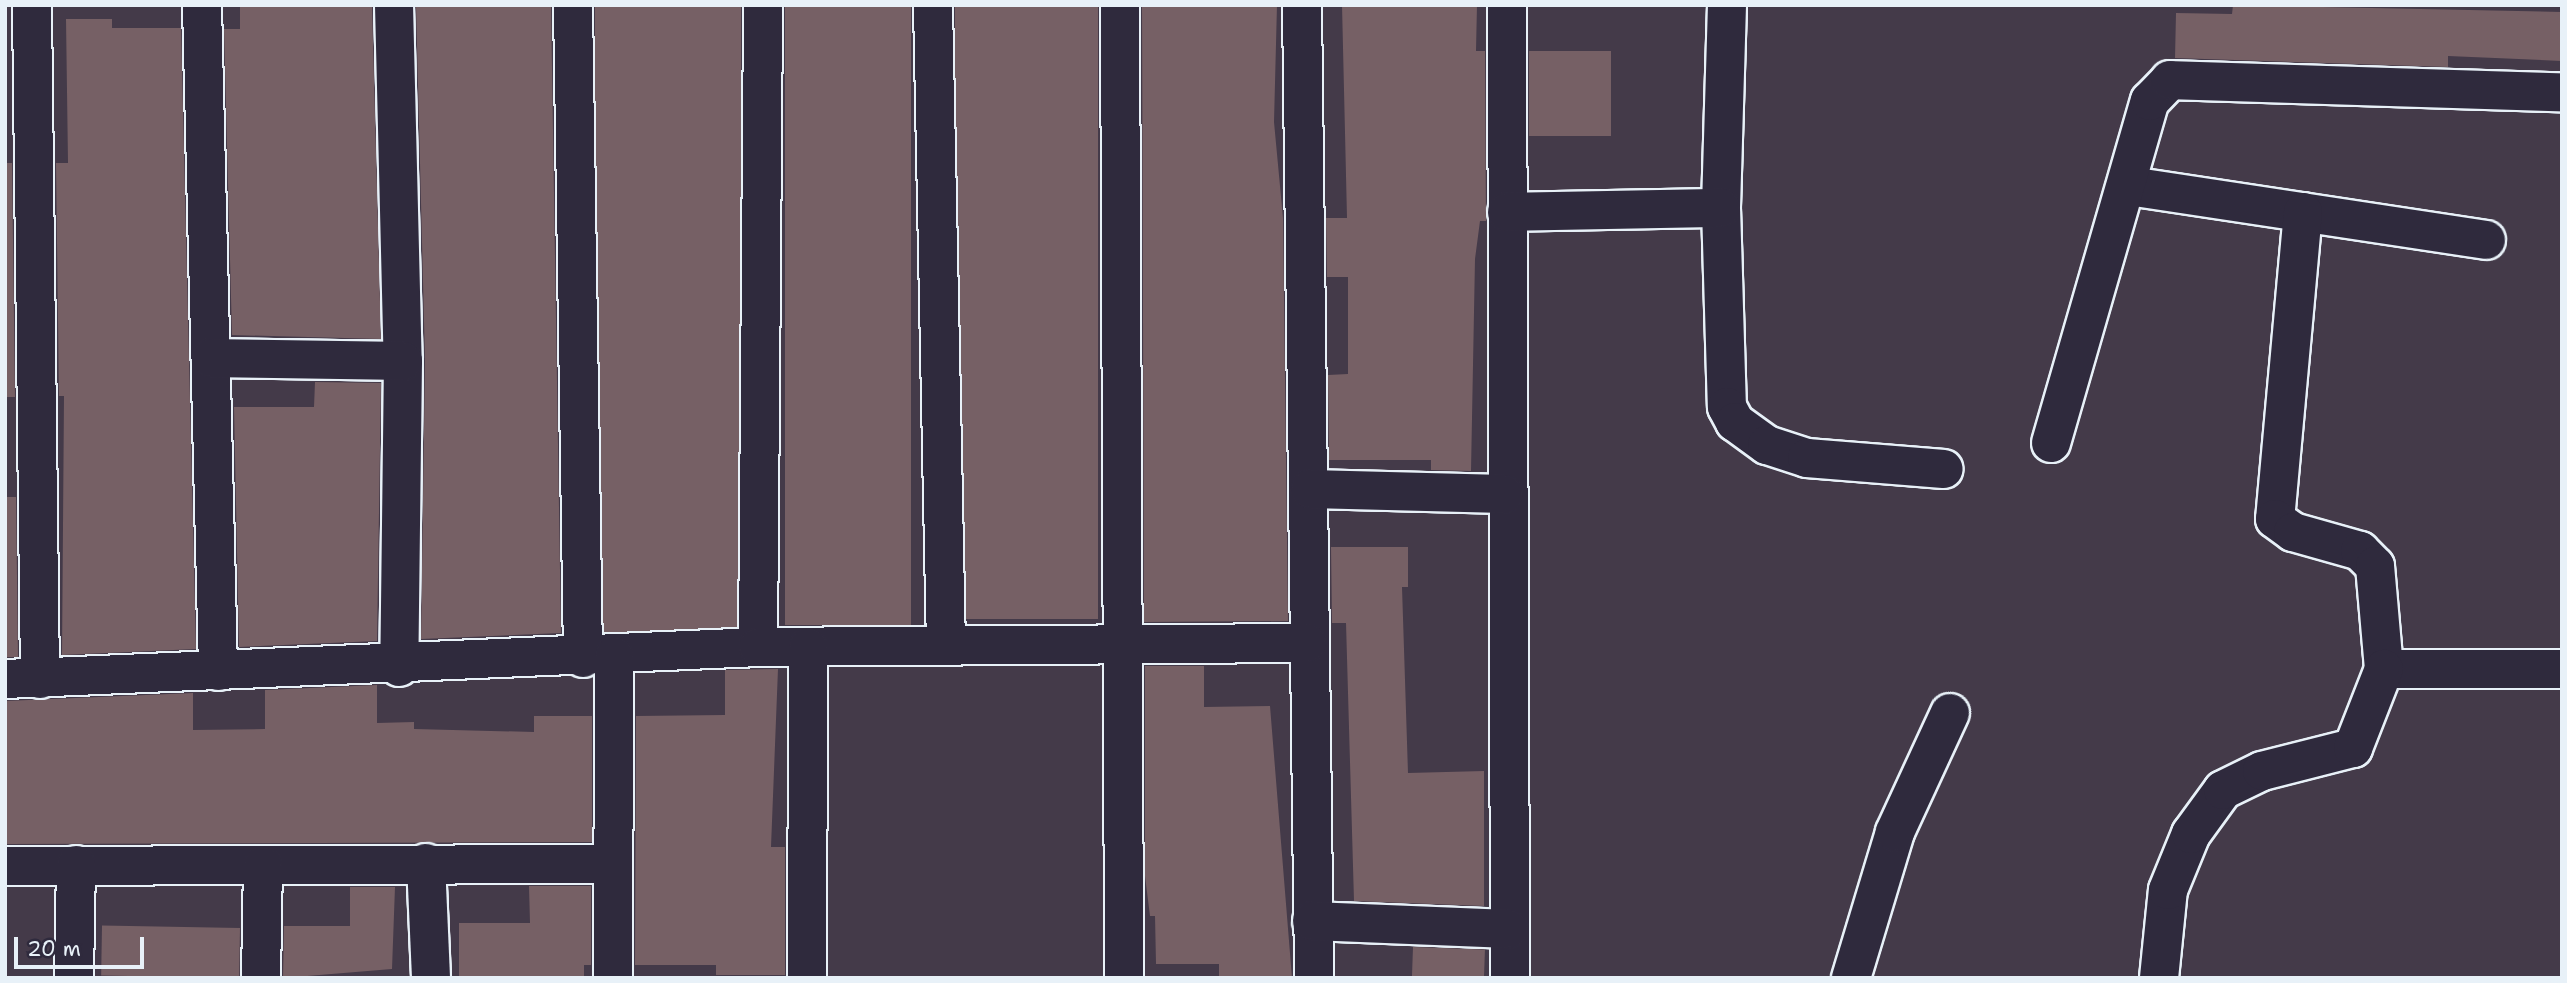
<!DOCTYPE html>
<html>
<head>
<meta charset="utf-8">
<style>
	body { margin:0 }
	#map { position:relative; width:2567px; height:983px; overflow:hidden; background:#443a49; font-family:"Shantell Sans",sans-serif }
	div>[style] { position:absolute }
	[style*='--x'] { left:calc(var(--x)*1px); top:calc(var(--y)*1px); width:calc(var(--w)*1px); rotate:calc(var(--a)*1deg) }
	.building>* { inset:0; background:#766065; transform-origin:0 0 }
	.roads { filter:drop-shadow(2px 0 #e8f1f8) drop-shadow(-2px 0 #e8f1f8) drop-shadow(0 2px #e8f1f8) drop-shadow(0 -2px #e8f1f8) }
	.minor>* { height:38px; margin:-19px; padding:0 19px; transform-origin:19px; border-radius:19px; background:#2f2a3d }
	span { translate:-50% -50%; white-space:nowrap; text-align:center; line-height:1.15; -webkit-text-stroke:5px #2f2a3d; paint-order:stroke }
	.frame { position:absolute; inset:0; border:7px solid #e8f1f8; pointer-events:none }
	.scale { position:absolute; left:14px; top:937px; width:130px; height:32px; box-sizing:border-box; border:4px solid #e8f1f8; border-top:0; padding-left:9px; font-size:21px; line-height:24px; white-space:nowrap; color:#e8f1f8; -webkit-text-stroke:5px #2f2a3d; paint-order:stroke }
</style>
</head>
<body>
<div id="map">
	<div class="building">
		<div style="clip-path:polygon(240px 5px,372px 5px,381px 339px,232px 335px,224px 29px,240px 29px)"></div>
		<div style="clip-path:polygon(416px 5px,551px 5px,561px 633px,421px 639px,425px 360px)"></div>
		<div style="left:595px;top:5px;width:146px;height:627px"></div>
		<div style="left:785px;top:5px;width:126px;height:620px"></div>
		<div style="left:955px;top:5px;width:143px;height:614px"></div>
		<div style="clip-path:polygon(1142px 5px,1277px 5px,1274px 122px,1283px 218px,1288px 621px,1144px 622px)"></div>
		<div style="clip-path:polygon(1342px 5px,1477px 5px,1476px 51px,1485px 51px,1486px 221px,1480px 221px,1475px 259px,1471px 471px,1431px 470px,1431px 460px,1329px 460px,1328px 375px,1348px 374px,1348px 277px,1327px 277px,1326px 218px,1347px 218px)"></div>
		<div style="clip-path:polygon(2233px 5px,2562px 12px,2562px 61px,2448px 56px,2448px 67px,2175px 58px,2176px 13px,2232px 14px)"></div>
		<div style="clip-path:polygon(66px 19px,112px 19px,112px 28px,181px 28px,196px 649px,62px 655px,64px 396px,59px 396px,56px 163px,68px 163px)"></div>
		<div style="left:1529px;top:51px;width:82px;height:85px"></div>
		<div style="clip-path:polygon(5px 163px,12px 163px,15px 397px,5px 397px)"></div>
		<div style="clip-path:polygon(315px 382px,381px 383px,377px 641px,239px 647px,234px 407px,314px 407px)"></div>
		<div style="clip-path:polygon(5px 497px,16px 497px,18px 657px,5px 657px)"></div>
		<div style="clip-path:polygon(1331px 547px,1408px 547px,1408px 587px,1402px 587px,1408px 773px,1484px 771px,1484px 906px,1354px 901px,1346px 623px,1332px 623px)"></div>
		<div style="clip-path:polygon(1145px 666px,1204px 666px,1204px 707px,1270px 706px,1292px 978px,1219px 978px,1219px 964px,1156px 964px,1155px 916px,1150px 916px,1145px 876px)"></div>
		<div style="clip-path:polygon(778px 669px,771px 847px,785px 847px,785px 975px,716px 975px,716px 965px,635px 965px,636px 716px,725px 715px,725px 670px)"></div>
		<div style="clip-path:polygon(377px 685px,377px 723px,414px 722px,414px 729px,534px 732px,534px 716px,592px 716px,592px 842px,5px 844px,5px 701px,193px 693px,193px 730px,265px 729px,265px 690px)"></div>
		<div style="clip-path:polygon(529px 886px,591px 886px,591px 965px,584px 965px,584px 978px,459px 976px,459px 923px,530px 923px)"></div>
		<div style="clip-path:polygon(350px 887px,395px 887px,392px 969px,283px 978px,284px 926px,350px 926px)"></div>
		<div style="left:240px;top:928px;width:50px;height:138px;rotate:91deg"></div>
		<div style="left:1413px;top:947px;width:72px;height:31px;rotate:2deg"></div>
	</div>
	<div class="roads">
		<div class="minor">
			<div style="--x:32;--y:5;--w:674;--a:89.32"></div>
			<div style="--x:202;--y:5;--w:666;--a:88.62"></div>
			<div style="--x:394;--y:5;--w:356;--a:88.6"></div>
			<div style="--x:403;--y:361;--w:306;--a:90.7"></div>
			<div style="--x:573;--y:5;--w:653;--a:89.12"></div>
			<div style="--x:933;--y:5;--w:641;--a:88.84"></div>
			<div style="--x:1120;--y:5;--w:973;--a:89.76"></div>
			<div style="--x:1302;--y:5;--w:973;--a:89.29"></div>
			<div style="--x:1507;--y:5;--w:973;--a:89.82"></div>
			<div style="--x:1727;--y:5;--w:203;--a:91.7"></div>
			<div style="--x:1721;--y:208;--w:199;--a:88.3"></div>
			<div style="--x:1727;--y:407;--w:17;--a:62"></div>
			<div style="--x:1735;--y:422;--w:39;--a:36"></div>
			<div style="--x:1767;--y:445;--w:42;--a:18"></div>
			<div style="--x:1807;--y:458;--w:137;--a:4.6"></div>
			<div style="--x:2129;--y:186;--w:361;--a:8.6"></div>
			<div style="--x:1507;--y:212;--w:214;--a:-1.1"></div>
			<div style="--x:2303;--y:212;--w:308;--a:95.2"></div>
			<div style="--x:2275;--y:519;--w:22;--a:36"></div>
			<div style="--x:2293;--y:532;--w:70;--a:15.8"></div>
			<div style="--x:2360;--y:551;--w:21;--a:45"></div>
			<div style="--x:2375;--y:566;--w:103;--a:85"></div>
			<div style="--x:2384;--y:669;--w:178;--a:0"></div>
			<div style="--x:211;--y:358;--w:192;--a:0.9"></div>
			<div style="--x:2051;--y:443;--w:356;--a:-73.9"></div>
			<div style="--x:2150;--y:101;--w:29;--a:-46"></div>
			<div style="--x:2170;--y:80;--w:392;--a:1.8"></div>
			<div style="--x:1310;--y:489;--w:194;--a:1.5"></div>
			<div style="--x:758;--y:647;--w:642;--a:-89.55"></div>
			<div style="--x:5;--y:679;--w:754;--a:-2.43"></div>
			<div style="--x:758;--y:647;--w:549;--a:-0.42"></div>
			<div style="--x:426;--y:863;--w:115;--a:87.5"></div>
			<div style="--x:5;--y:866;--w:606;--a:-0.19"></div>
			<div style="--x:1312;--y:921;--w:197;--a:2.3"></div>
			<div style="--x:74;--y:978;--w:113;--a:-89"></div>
			<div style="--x:261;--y:978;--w:112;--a:-89"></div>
			<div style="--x:613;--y:978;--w:322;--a:-89.8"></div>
			<div style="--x:807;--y:978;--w:331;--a:-89.8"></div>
			<div style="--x:1851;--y:978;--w:152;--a:-73.2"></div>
			<div style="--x:1895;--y:832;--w:131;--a:-65.2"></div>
			<div style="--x:2159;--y:978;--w:88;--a:-84.2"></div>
			<div style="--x:2168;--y:890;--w:61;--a:-67.7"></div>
			<div style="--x:2191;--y:834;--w:54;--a:-54"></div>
			<div style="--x:2223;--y:790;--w:43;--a:-26"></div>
			<div style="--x:2262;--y:771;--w:94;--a:-14.2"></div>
			<div style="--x:2353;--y:748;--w:85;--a:-68.6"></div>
		</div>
	</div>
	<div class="frame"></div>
	<div class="scale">20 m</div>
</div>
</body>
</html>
